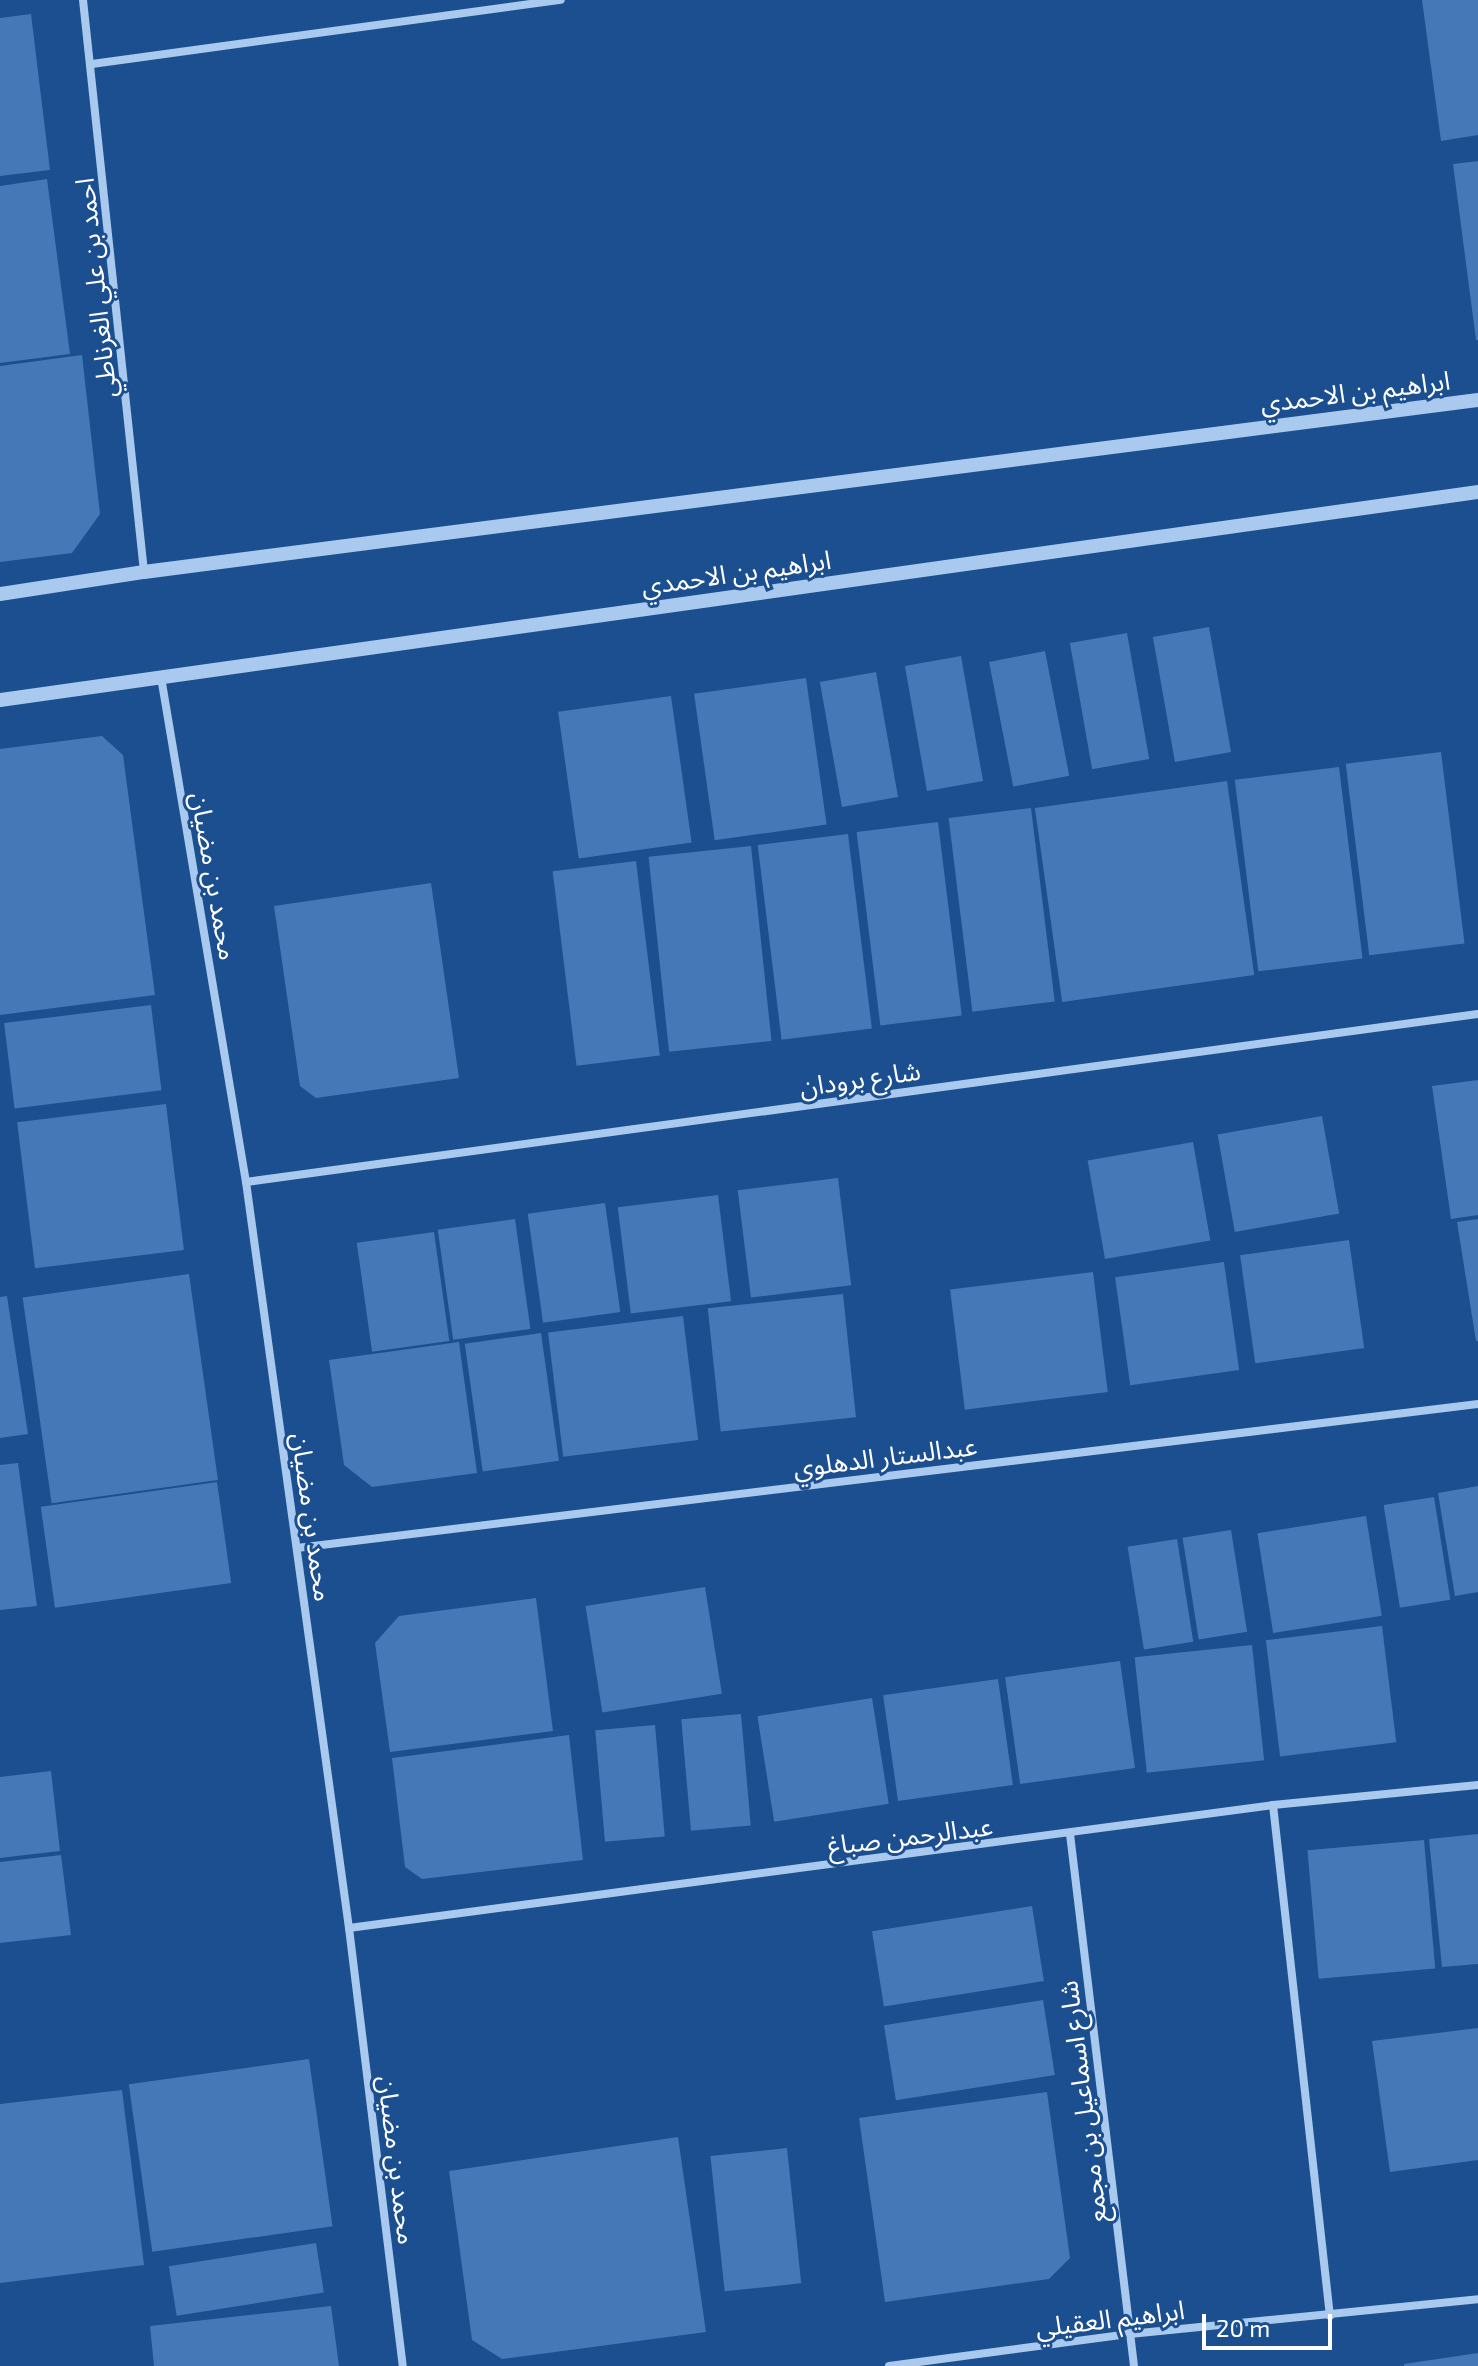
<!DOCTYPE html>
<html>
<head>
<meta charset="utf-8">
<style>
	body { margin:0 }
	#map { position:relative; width:1478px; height:2366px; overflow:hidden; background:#1b4f8f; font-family:"Exo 2","Noto Sans Arabic",sans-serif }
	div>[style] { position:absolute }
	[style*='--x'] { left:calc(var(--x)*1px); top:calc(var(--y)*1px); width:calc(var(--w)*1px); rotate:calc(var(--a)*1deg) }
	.building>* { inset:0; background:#4478b7; transform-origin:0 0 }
	.minor>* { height:8px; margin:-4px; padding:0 4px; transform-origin:4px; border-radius:4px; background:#a9c9ee }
	.tertiary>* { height:14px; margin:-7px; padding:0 7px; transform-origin:7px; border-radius:7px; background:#a9c9ee }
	span { translate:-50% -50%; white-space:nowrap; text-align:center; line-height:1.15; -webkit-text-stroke:6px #1b4f8f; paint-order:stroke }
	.street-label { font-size:26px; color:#fff }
	.scale { position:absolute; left:1202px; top:2314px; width:130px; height:36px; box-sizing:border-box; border:4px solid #fff; border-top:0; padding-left:10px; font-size:24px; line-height:28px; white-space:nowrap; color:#fff; -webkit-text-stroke:6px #1b4f8f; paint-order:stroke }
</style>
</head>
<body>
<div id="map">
	<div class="building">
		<div style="clip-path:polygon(1422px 0,1478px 0,1478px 135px,1441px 141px)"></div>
		<div style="clip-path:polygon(31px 14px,50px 170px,0 176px,0 18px)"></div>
		<div style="clip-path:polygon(1478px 161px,1478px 340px,1476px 340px,1453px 164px)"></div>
		<div style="clip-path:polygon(47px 179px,70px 354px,0 363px,0 186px)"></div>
		<div style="clip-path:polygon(82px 355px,100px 514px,72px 553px,0 562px,0 366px)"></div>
		<div style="left:1209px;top:627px;width:127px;height:57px;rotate:80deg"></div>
		<div style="left:1127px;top:633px;width:128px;height:58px;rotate:80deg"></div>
		<div style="left:1045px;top:651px;width:127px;height:57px;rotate:79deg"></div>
		<div style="left:961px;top:656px;width:127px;height:57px;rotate:80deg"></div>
		<div style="left:876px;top:672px;width:127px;height:57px;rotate:80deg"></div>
		<div style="left:806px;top:678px;width:148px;height:113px;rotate:82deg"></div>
		<div style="left:671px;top:696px;width:148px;height:114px;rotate:82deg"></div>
		<div style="clip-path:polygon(102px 736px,123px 755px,155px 995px,0 1015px,0 749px)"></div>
		<div style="left:1441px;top:752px;width:193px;height:96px;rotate:83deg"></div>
		<div style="left:1339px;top:767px;width:193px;height:105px;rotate:83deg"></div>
		<div style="left:1227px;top:781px;width:196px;height:194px;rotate:82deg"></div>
		<div style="left:1031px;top:808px;width:195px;height:83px;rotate:83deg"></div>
		<div style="left:938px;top:822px;width:195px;height:82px;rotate:83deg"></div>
		<div style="left:848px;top:834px;width:196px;height:91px;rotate:83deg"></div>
		<div style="left:751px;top:846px;width:196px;height:103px;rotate:84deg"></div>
		<div style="left:636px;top:861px;width:196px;height:84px;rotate:83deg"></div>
		<div style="clip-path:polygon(431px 883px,459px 1078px,316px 1098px,300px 1086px,274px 906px)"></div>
		<div style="left:151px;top:1005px;width:86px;height:148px;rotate:83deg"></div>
		<div style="clip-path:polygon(1478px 1080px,1478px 1215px,1451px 1219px,1432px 1086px)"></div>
		<div style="left:166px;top:1104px;width:147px;height:150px;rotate:83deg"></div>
		<div style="left:1322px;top:1116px;width:99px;height:106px;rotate:80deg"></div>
		<div style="left:1193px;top:1142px;width:100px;height:107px;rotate:80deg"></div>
		<div style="left:838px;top:1178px;width:108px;height:101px;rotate:83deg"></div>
		<div style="left:718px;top:1195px;width:107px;height:101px;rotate:83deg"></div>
		<div style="left:605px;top:1203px;width:110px;height:78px;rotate:82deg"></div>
		<div style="left:515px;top:1219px;width:111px;height:78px;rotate:82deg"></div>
		<div style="clip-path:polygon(1478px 1219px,1478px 1341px,1476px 1341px,1457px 1222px)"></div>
		<div style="left:434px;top:1232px;width:110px;height:78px;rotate:82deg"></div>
		<div style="left:1349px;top:1240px;width:109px;height:110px;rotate:82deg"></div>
		<div style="left:1224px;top:1262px;width:109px;height:110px;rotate:82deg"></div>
		<div style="left:1093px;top:1272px;width:121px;height:144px;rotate:83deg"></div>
		<div style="left:189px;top:1274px;width:208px;height:168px;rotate:82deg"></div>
		<div style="left:843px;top:1294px;width:124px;height:136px;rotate:84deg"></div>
		<div style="clip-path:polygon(7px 1296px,28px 1434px,0 1438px,0 1297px)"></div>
		<div style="left:683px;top:1316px;width:125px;height:136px;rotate:83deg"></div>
		<div style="left:541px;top:1333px;width:129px;height:77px;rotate:82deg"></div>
		<div style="clip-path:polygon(459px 1342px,477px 1473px,372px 1487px,344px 1465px,329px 1360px)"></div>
		<div style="clip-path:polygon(18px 1463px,37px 1606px,0 1610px,0 1465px)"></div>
		<div style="left:217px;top:1482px;width:102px;height:178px;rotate:82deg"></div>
		<div style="clip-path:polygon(1478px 1486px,1478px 1592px,1455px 1596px,1438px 1493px)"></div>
		<div style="left:1434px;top:1497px;width:104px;height:51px;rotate:81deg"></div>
		<div style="left:1366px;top:1516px;width:101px;height:110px;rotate:81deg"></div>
		<div style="left:1231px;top:1530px;width:103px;height:49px;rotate:81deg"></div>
		<div style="left:1177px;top:1539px;width:104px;height:50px;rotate:81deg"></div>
		<div style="left:705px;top:1587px;width:108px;height:121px;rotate:81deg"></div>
		<div style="clip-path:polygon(536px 1598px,553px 1731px,390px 1752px,375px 1643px,399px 1616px)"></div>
		<div style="left:1382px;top:1626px;width:117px;height:117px;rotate:83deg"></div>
		<div style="left:1252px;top:1645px;width:116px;height:118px;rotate:84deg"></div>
		<div style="left:1120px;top:1661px;width:108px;height:116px;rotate:82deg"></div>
		<div style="left:998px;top:1679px;width:107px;height:116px;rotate:82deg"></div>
		<div style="left:872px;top:1698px;width:107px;height:116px;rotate:81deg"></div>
		<div style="left:741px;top:1714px;width:112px;height:60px;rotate:85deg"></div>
		<div style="left:655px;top:1725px;width:112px;height:60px;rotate:85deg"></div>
		<div style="clip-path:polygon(569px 1735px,583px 1860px,422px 1879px,405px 1867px,392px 1758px)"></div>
		<div style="clip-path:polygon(51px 1771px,60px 1851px,0 1858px,0 1777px)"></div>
		<div style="clip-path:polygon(1478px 1834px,1478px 1964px,1442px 1967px,1429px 1839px)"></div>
		<div style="left:1424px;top:1840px;width:129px;height:117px;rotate:85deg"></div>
		<div style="clip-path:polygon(61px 1855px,71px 1935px,0 1943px,0 1862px)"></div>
		<div style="left:1032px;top:1906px;width:76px;height:162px;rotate:81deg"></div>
		<div style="left:1043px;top:2000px;width:76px;height:161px;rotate:81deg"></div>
		<div style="clip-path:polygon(1478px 2028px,1478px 2160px,1390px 2172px,1372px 2041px)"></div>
		<div style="left:309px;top:2059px;width:169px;height:182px;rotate:82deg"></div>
		<div style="clip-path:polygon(122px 2090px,144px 2265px,0 2283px,0 2104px)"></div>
		<div style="clip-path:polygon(1047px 2092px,1070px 2258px,1049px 2279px,885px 2302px,859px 2118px)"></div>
		<div style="clip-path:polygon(678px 2137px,706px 2332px,502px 2359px,472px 2340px,449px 2171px)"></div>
		<div style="left:787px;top:2148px;width:136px;height:77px;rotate:84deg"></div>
		<div style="left:316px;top:2243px;width:50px;height:149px;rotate:81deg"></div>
		<div style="clip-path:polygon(331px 2306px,339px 2366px,154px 2366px,150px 2326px)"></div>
		<div style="clip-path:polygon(1478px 2353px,1478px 2366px,1404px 2366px,1404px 2364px)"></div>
	</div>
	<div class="minor">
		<div style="--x:83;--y:0;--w:575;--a:83.91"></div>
		<div style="--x:92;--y:64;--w:473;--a:-7.8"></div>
		<div style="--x:161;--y:677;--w:512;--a:80.45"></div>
		<div style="--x:246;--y:1182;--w:753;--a:82.14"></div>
		<div style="--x:349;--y:1928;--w:441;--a:83"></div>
		<div style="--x:246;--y:1182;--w:1243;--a:-7.77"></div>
		<div style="--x:297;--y:1548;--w:1190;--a:-6.95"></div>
		<div style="--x:1273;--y:1805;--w:514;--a:83.64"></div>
		<div style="--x:1070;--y:1834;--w:536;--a:83.14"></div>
		<div style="--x:349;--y:1928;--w:932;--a:-7.58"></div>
		<div style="--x:1273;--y:1805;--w:206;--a:-5.6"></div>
		<div style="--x:889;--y:2366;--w:243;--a:-7.6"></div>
		<div style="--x:1130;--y:2334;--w:350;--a:-5.7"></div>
	</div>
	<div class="tertiary">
		<div style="--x:0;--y:594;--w:146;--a:-8.7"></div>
		<div style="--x:144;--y:572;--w:1345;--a:-7.35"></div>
		<div style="--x:0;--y:700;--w:1493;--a:-8.01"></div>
	</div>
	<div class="street-label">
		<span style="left:95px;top:288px;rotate:-96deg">احمد بن علي الغرناطي</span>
		<span style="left:1355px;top:391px;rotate:-7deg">ابراهيم بن الاحمدي</span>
		<span style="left:736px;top:572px;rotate:-8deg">ابراهيم بن الاحمدي</span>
		<span style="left:215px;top:876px;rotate:80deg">محمد بن مضيان</span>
		<span style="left:860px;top:1078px;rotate:-8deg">شارع برودان</span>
		<span style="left:885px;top:1456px;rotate:-7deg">عبدالستار الدهلوي</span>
		<span style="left:313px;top:1517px;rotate:82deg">محمد بن مضيان</span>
		<span style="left:910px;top:1835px;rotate:-7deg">عبدالرحمن صباغ</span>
		<span style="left:1082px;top:2102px;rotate:-97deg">شارع اسماعيل بن مجمع</span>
		<span style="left:398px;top:2160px;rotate:83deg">محمد بن مضيان</span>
		<span style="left:1110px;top:2318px;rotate:-7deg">ابراهيم العقيلي</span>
	</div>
	<div class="scale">20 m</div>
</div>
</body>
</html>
